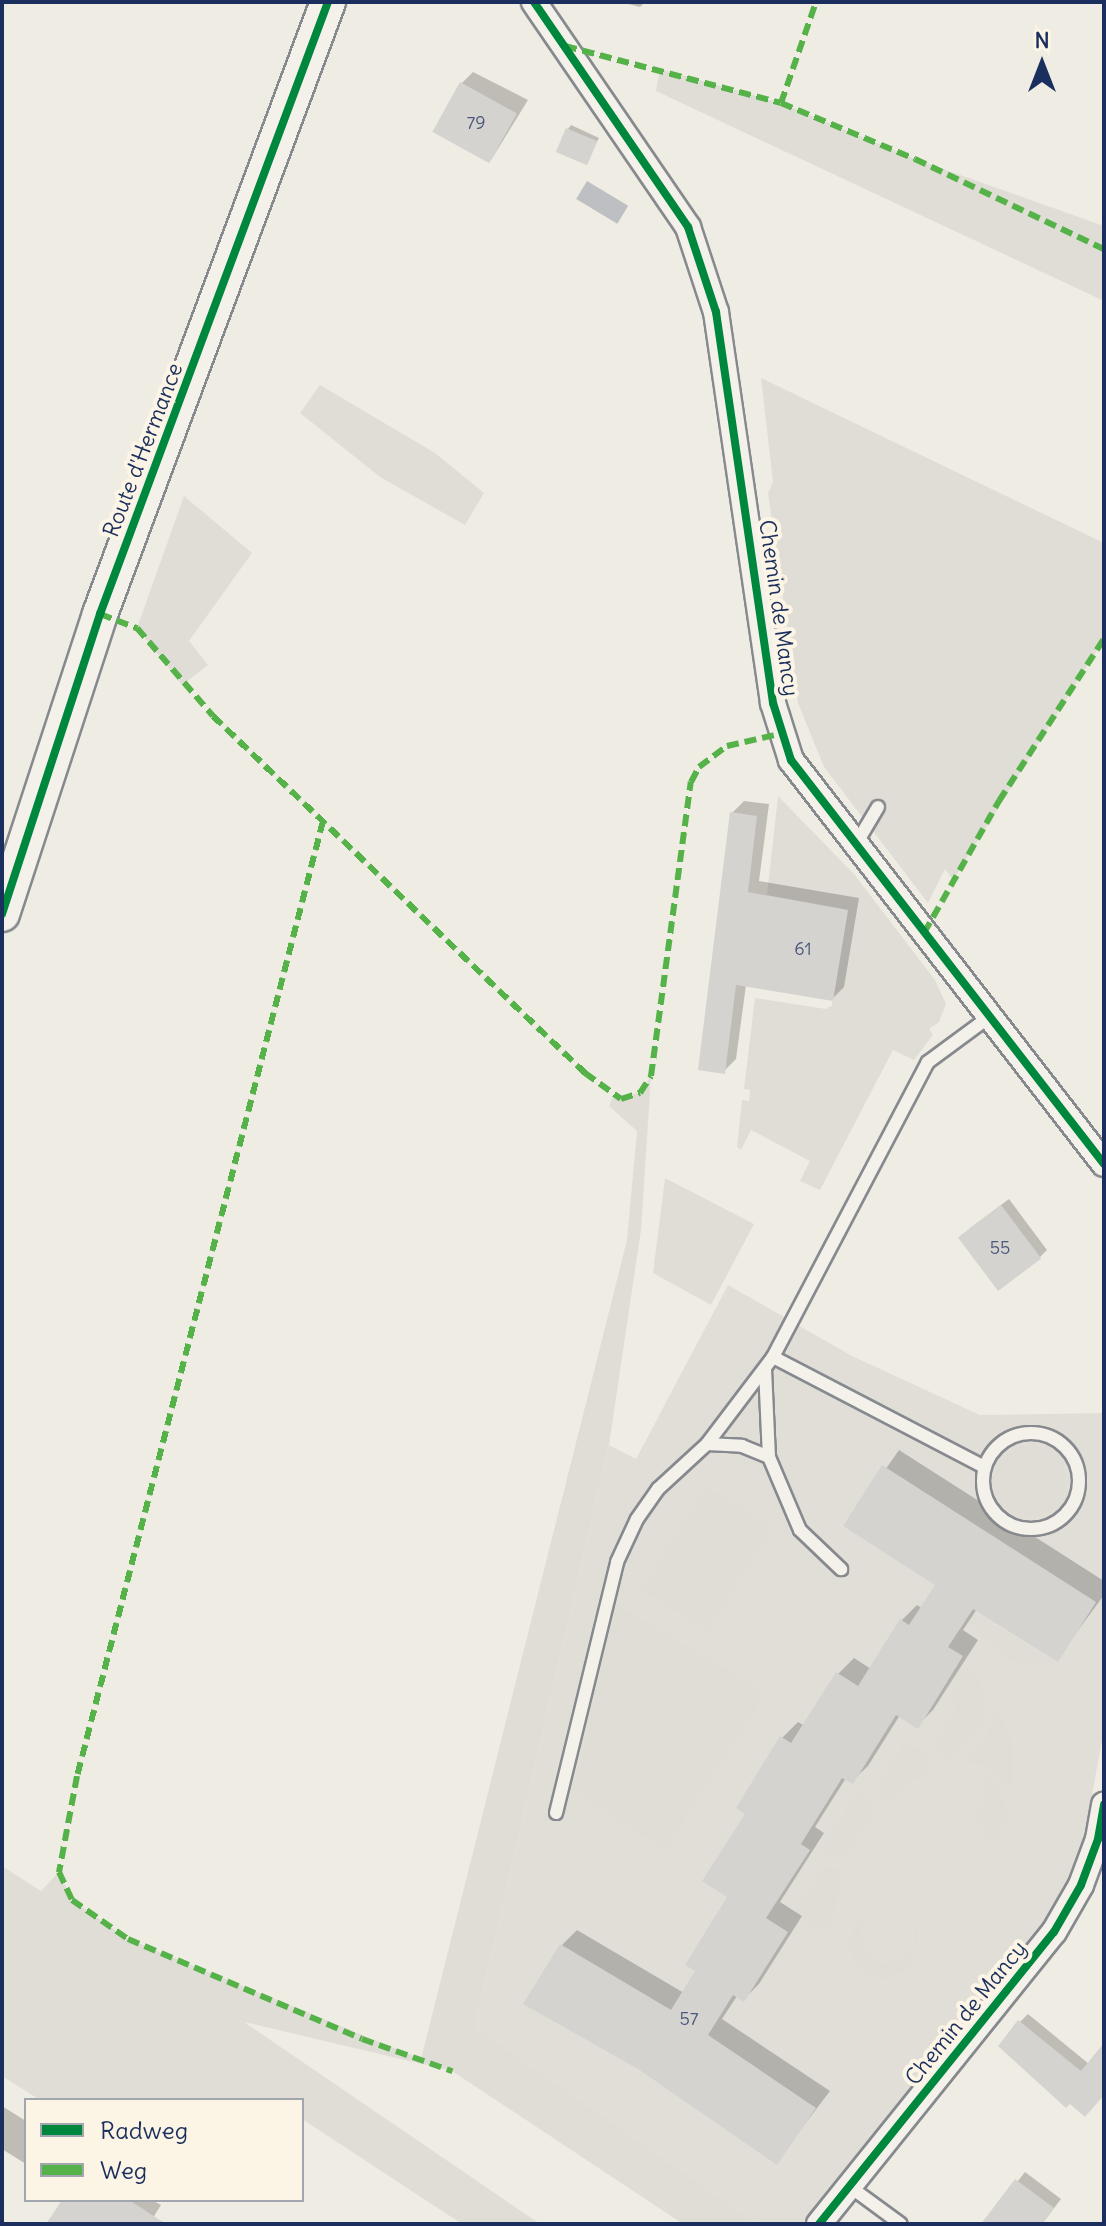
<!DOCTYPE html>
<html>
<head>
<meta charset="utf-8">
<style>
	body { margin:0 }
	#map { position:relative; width:1106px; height:2226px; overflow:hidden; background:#efece4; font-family:Delius,sans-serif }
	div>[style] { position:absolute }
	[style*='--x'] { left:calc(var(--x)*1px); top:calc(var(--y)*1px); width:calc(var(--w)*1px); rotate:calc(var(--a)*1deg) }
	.built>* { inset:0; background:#e0ded7 }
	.green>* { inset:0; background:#e0ddd7; transform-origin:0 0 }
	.round { border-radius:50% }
	.water>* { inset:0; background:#bebfc2; transform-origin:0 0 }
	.shadow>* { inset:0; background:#0003 }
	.building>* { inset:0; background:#d5d3d0; transform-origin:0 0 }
	.roads { filter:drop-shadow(2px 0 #86898e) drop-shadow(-2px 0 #86898e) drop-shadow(0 2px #86898e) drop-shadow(0 -2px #86898e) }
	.service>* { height:12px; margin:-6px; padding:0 6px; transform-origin:6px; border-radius:6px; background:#f4f1eb }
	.service>.ring { margin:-6px; padding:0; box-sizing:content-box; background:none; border:12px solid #f4f1eb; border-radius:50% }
	.minor>* { height:24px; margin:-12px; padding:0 12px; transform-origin:12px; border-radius:12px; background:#f4f1eb }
	.secondary>* { height:34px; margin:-17px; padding:0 17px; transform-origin:17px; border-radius:17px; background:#f4f1eb }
	.quiet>* { height:6px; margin-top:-3px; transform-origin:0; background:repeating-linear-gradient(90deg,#55b248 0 12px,transparent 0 18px) }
	.cycleway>* { height:8px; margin:-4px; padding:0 4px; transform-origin:4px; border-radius:4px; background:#00873e }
	span { translate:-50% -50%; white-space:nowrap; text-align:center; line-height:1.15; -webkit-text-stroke:8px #fcf5e5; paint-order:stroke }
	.number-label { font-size:18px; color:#4a587a }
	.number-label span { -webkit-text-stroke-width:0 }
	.street-label { font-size:22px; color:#1b2f5e }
	.frame { position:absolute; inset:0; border:4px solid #1b2f5e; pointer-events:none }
	.legend { position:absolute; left:24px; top:2098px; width:280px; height:104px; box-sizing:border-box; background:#fcf5e5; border:2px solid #a2a6af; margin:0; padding:10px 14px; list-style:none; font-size:24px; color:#1b2f5e }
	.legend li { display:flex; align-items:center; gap:16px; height:40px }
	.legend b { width:40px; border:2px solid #a2a6af }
	.north { position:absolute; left:1002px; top:24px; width:80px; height:80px; -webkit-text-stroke:6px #fcf5e5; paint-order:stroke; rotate:0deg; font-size:22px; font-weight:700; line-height:32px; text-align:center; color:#1b2f5e }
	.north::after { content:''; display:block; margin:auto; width:28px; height:36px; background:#1b2f5e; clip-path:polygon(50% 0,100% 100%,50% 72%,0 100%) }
</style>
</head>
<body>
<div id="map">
	<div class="built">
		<div style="clip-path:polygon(728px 1285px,852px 1356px,980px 1415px,1104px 1413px,1104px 1729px,1080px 1860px,1045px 1926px,805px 2224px,759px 2224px,475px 2026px,609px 1445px,636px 1459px)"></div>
	</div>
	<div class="green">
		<div style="clip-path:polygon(660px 69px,781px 103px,915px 159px,1104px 226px,1104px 301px,656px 91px)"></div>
		<div style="clip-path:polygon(761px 378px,1104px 543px,1104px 639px,953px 880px,945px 869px,928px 903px,824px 767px,798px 703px,768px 493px,773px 482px)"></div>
		<div style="clip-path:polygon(320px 385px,435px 453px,484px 493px,465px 525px,380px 477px,300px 413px)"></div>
		<div style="clip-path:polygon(184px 496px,252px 553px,189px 641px,208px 665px,182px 685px,137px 628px)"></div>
		<div style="clip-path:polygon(778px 796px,854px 874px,935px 980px,946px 1004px,939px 1022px,929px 1029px,933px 1035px,914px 1060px,893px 1050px,820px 1190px,800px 1181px,810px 1161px,751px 1130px,741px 1150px,737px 1147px,742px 1100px,749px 1101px,750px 1090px,744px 1089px,755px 998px,826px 1009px,832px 1005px,848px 910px,767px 895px)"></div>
		<div style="clip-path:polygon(651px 1076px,641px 1230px,609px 1445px,475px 2026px,759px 2224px,683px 2224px,452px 2071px,244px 2022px,540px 2224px,462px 2224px,302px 2119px,302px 2100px,40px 2100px,2px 2076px,2px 1866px,41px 1891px,59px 1872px,72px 1900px,128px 1939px,421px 2059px,627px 1240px,637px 1131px,609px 1106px,613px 1096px,640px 1093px)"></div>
		<div style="clip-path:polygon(665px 1178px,754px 1224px,711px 1305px,653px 1273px)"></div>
		<div class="round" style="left:994px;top:1445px;width:72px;height:72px"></div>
		<div style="left:706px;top:1486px;width:78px;height:122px;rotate:32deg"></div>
		<div style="clip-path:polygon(616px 1604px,766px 1693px,665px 1850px,574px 1791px)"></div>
		<div style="clip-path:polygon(973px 1613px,1058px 1664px,1036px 1666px,1008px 1660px,982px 1639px,969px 1621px)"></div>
		<div style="clip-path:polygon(970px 1665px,987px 1696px,982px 1725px,944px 1761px,935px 1742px,956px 1708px,953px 1690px)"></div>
		<div style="clip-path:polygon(997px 1702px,1013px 1744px,1013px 1793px,989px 1766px,962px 1762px,986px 1738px)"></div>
		<div style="clip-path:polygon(904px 1742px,926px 1752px,932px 1769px,884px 1802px,876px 1785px)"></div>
		<div style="clip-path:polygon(988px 1777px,1000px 1789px,1008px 1814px,1000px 1835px,977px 1853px,985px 1846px,986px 1830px,972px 1820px,987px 1803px,984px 1778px)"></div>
		<div style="clip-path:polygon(857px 1792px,876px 1810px,846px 1858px,831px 1855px,821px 1850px)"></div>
		<div style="clip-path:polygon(824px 1866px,841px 1870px,832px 1930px,814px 1928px,794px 1915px)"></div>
		<div style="clip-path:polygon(883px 1907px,867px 1917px,860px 1930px,862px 1945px,872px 1959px,883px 1964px,904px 1959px,915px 1944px,914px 1927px,919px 1936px,908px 1970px,881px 1980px,857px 1969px,848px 1943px,859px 1918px)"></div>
	</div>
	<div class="water">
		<div style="left:587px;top:181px;width:48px;height:21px;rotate:31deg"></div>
	</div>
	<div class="shadow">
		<div style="clip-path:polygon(620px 2px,645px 2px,640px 7px)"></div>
		<div style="clip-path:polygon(473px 72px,528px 100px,491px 160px,461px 84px)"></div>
		<div style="clip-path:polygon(571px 125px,599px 138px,587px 160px,568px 129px)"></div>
		<div style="clip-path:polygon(744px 801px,769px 804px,759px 881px,859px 898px,844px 987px,832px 999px,746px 985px,736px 1059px,724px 1071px,732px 813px)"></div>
		<div style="clip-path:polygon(1009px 1199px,1047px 1250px,1039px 1258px,969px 1229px)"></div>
		<div style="clip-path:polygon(899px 1450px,1104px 1581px,1104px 1595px,1057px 1659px,977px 1609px,963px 1630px,978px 1640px,933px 1710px,917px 1726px,900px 1715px,868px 1766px,852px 1781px,846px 1778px,815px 1827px,824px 1833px,780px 1902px,802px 1916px,759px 1984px,743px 2000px,737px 1996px,722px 2019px,830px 2091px,776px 2162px,639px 2067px,526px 2004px,563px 1944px,678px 2017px,563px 1944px,577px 1930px,684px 1993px,697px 1971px,687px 1964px,730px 1896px,705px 1880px,747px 1813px,738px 1807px,782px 1738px,798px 1722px,805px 1726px,838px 1674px,854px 1658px,871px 1669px,901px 1621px,917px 1605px,922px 1608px,938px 1584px,846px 1526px)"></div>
		<div style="clip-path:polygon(1028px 2014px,1089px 2064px,1104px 2047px,1104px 2093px,1020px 2022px)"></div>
		<div style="clip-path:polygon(2px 2106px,26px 2121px,26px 2164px,2px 2149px)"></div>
		<div style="clip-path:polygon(1025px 2172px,1061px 2199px,1042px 2224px,984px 2224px)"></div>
		<div style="clip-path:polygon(64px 2200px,152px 2200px,161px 2205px,149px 2224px,49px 2224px)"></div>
	</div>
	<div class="building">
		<div style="left:460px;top:82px;width:65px;height:57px;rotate:29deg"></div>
		<div style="left:566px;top:128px;width:34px;height:26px;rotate:23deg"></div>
		<div style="clip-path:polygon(730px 812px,757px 816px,748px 892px,848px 910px,833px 1001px,736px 985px,725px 1074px,698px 1070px)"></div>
		<div style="left:1001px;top:1205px;width:67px;height:54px;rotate:53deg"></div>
		<div style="clip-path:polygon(882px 1465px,1096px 1602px,1058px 1662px,973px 1609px,948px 1647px,963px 1656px,918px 1729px,896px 1715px,853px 1784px,842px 1778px,801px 1844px,810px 1850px,766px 1918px,788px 1932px,744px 2002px,733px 1995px,708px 2035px,816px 2108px,777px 2165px,638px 2069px,523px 2004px,560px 1944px,671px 2010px,695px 1971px,685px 1965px,727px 1897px,702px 1881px,745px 1814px,736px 1808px,780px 1736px,791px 1743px,836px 1672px,858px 1686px,900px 1619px,909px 1625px,935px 1585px,843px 1526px)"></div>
		<div style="clip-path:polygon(1018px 2020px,1081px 2071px,1104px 2043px,1104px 2095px,1085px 2117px,1070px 2104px,1066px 2108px,998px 2046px)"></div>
		<div style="clip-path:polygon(1015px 2179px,1054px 2208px,1042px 2224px,981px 2224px)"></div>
		<div style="clip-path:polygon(62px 2200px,129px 2200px,166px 2224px,46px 2224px)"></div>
	</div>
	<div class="roads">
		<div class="service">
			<div style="--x:856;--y:844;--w:43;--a:-59.3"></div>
			<div style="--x:773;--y:1357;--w:238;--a:27.5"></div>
			<div style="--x:765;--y:1369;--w:88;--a:87.4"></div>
			<div class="ring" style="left:983px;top:1433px;width:84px;height:84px"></div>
			<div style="--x:707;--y:1444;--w:35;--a:3"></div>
			<div style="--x:742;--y:1446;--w:29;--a:22"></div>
			<div style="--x:769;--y:1457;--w:79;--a:67"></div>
			<div style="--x:800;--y:1530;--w:57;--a:43.6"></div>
			<div style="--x:556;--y:1813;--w:258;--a:-76.3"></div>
			<div style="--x:617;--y:1562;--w:47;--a:-65.1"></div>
			<div style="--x:637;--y:1519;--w:37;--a:-55"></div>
			<div style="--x:658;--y:1489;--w:67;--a:-42.6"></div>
			<div style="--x:707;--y:1444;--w:109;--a:-52.8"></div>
			<div style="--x:773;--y:1357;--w:333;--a:-62.3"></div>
			<div style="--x:928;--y:1062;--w:76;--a:-36.4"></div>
			<div style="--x:849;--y:2186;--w:64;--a:36.2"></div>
		</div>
		<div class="minor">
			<div style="--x:534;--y:2;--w:273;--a:55.6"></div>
			<div style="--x:688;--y:227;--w:89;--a:71.8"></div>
			<div style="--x:716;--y:312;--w:395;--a:81.7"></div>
			<div style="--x:773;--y:703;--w:60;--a:72.5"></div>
			<div style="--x:791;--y:760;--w:511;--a:52.23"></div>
			<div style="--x:819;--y:2224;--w:375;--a:-51.2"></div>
			<div style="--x:1054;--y:1932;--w:54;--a:-60.1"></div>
			<div style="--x:1081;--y:1885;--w:49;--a:-69.7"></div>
			<div style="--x:1098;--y:1839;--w:35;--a:-80"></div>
		</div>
		<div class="secondary">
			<div style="--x:2;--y:914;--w:316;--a:-71.9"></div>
			<div style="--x:100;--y:614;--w:653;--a:-69.57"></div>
		</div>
	</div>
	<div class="quiet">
		<div style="--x:565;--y:46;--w:223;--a:14.8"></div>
		<div style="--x:781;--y:103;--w:145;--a:22.7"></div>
		<div style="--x:915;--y:159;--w:209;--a:25.5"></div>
		<div style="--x:781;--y:103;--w:107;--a:-70.9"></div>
		<div style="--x:100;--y:614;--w:40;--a:21"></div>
		<div style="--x:137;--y:628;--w:116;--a:49.2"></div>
		<div style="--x:213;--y:716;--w:516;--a:43.82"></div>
		<div style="--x:585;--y:1073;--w:44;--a:35.8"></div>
		<div style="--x:621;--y:1099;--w:20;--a:-18"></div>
		<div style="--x:640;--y:1093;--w:20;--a:-57"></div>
		<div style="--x:651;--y:1076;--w:297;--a:-82.3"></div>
		<div style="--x:691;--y:782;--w:17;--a:-62"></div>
		<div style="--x:699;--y:767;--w:35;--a:-37"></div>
		<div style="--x:727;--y:746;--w:53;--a:-13"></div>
		<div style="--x:323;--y:821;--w:986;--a:104.44"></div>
		<div style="--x:77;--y:1776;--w:98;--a:100.6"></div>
		<div style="--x:59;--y:1872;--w:31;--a:65"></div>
		<div style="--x:72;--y:1900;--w:68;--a:34.9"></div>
		<div style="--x:128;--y:1939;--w:254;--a:23.1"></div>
		<div style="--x:362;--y:2039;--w:96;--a:19.6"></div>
		<div style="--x:924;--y:933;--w:152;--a:-60.4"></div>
		<div style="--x:999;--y:801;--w:193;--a:-57.1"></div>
	</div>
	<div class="cycleway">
		<div style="--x:534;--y:2;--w:273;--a:55.6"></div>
		<div style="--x:688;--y:227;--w:89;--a:71.8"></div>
		<div style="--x:716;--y:312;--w:395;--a:81.7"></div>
		<div style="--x:773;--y:703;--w:60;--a:72.5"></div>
		<div style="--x:791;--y:760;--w:511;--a:52.23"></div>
		<div style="--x:2;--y:914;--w:316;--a:-71.9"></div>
		<div style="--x:100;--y:614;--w:653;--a:-69.57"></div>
		<div style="--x:819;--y:2224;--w:375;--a:-51.2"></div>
		<div style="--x:1054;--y:1932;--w:54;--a:-60.1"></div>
		<div style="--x:1081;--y:1885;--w:49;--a:-69.7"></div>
		<div style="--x:1098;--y:1839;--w:35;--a:-80"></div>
	</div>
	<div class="number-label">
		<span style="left:476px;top:123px">79</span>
		<span style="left:803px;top:949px">61</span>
		<span style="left:1000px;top:1248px">55</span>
		<span style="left:689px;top:2019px">57</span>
	</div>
	<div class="street-label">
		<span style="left:143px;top:450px;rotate:-69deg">Route d'Hermance</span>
		<span style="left:779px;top:608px;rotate:82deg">Chemin de Mancy</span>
		<span style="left:966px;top:2013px;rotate:-51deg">Chemin de Mancy</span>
	</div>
	<div class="frame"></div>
	<ul class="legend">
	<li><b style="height:10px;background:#00873e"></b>Radweg</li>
	<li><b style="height:10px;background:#55b248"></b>Weg</li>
	</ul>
	<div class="north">N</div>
</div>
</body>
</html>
